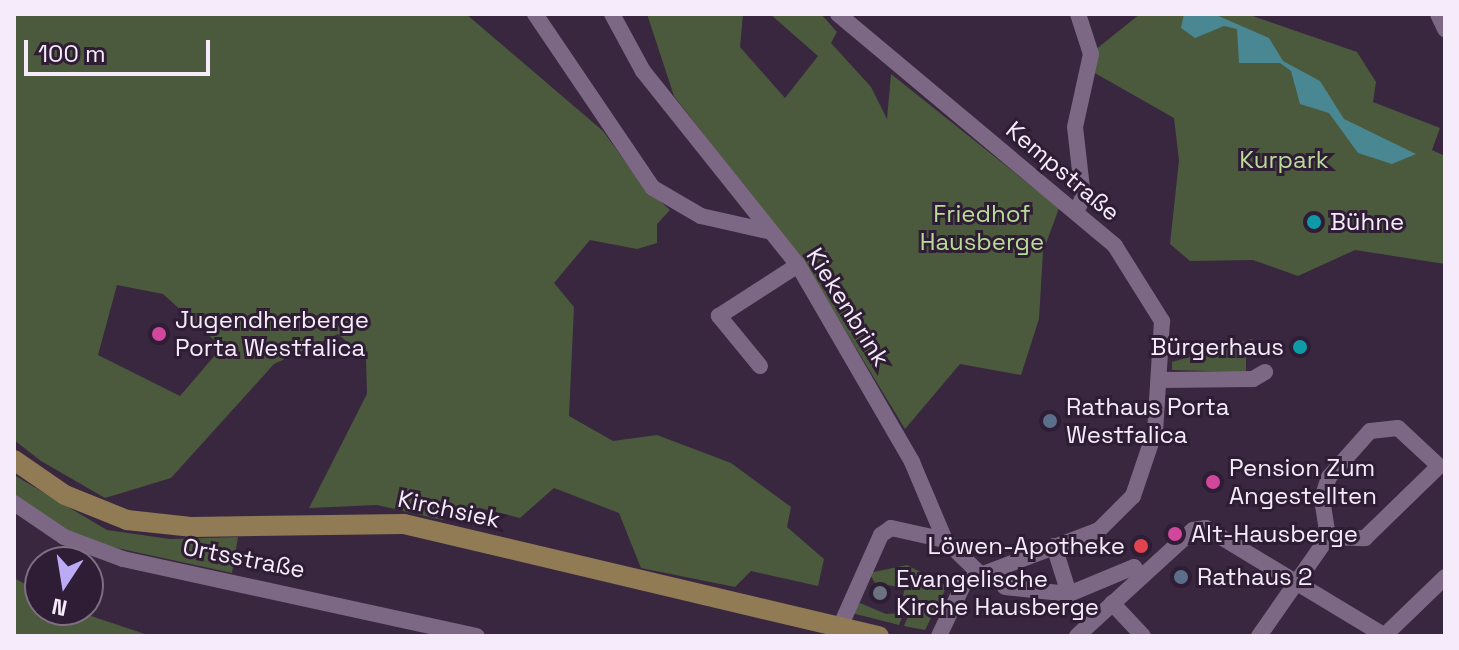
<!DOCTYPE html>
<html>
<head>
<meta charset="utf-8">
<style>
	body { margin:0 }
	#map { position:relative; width:1459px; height:650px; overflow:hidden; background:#38273f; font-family:"Space Grotesk",sans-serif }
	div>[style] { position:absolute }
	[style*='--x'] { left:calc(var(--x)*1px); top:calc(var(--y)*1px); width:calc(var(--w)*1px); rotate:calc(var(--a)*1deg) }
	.green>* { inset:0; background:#4b5a3c }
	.water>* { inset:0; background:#498792 }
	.minor>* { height:16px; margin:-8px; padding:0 8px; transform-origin:8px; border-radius:8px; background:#7c6884 }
	.major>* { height:20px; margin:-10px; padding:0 10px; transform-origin:10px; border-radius:10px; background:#917b55 }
	.dots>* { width:22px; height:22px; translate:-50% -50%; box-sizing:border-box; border:4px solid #2e1d34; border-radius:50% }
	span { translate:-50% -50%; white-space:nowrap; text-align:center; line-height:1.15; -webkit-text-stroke:6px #2e1d34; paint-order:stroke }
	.park-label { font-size:24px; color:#b9db98 }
	.street-label { font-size:24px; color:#f6ebfa }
	.poi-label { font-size:24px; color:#f6ebfa }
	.left { translate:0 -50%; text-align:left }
	.right { translate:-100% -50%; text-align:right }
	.frame { position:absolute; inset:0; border:16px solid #f6ebfa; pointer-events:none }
	.north { position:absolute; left:24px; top:546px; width:80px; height:80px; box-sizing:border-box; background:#2e1d34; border:2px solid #7e6f83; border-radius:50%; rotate:192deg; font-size:22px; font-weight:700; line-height:32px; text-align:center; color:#f6ebfa }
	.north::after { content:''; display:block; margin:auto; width:28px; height:36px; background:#bbaaf6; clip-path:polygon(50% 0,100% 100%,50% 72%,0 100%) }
	.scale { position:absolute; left:24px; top:40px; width:186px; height:36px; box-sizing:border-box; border:4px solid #f6ebfa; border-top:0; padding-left:10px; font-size:24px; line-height:28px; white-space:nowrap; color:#f6ebfa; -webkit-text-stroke:6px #2e1d34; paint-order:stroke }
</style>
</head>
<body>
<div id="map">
	<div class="green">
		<div style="clip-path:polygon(evenodd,14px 14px,466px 14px,603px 131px,643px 186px,670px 210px,657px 224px,657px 243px,637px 249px,590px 240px,554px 283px,574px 307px,569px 416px,613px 441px,657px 435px,731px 463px,791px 507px,787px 527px,824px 559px,818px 586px,751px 571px,735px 587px,641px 568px,619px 513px,554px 488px,520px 518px,480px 508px,445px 508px,443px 520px,377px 505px,309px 508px,367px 394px,366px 359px,338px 334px,274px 364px,171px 478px,105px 498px,41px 461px,14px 440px,14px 14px,117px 285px,163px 294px,222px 347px,180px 396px,98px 355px,117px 285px)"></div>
		<div style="clip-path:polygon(647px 14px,743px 14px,740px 47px,785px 98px,818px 56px,770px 14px,821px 14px,837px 32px,831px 43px,871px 87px,887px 119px,891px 74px,1059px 208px,1043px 252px,1039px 319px,1021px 375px,960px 364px,905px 429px,808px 269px,674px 96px)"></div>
		<div style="clip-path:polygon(1140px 14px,1247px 14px,1357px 52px,1376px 82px,1373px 102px,1440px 128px,1432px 150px,1445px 156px,1445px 264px,1355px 250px,1298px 276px,1253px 260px,1190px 261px,1170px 244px,1179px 160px,1174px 118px,1093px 72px,1095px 50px)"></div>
		<div style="clip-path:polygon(1252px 339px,1256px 358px,1246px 356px,1246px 372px,1172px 370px,1172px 362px)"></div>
		<div style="clip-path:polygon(14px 475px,107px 530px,170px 539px,238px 537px,232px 573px,80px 540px,14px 499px)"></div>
		<div style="clip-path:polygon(907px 565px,947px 586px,925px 630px,904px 626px,915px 599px,903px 596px,905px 588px,875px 583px,869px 573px)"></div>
		<div style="clip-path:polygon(14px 578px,40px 592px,40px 610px,73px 610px,151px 636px,14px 636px)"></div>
		<div style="clip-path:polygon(860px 603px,886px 614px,904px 613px,899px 625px,848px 612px)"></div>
	</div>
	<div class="water">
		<div style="clip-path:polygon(1184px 14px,1214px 14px,1269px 38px,1283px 61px,1320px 81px,1344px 119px,1416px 154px,1392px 164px,1358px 153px,1329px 113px,1300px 104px,1291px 71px,1280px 63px,1239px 63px,1237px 29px,1224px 26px,1195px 38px,1181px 28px)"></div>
	</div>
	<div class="minor">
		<div style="--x:535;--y:14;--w:210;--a:55.9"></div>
		<div style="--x:653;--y:188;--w:56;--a:30.3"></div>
		<div style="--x:701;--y:216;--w:68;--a:12.8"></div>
		<div style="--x:612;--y:14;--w:65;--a:61.5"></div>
		<div style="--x:643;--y:71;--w:248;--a:51.4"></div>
		<div style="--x:798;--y:265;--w:228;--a:59.9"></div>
		<div style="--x:912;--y:462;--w:85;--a:67.1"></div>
		<div style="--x:945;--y:540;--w:47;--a:44.1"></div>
		<div style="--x:838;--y:14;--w:361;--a:39.9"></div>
		<div style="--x:1115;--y:246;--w:89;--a:57.9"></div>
		<div style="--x:1162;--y:321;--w:110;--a:93.6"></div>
		<div style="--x:1155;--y:431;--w:69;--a:108.7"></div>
		<div style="--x:1133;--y:496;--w:48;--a:135"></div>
		<div style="--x:1099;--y:530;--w:143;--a:159.2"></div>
		<div style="--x:965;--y:581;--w:61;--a:115.3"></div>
		<div style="--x:1438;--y:14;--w:17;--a:65"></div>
		<div style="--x:1077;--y:210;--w:14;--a:-65"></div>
		<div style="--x:1083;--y:197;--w:70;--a:-96.5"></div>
		<div style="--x:1075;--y:127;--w:75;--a:-77.6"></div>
		<div style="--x:1091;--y:54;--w:42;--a:-108"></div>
		<div style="--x:760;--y:366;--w:65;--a:-129.4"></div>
		<div style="--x:719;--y:316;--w:94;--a:-32.8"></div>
		<div style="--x:1162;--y:380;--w:91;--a:-0.6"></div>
		<div style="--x:1253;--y:379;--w:14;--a:-30"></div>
		<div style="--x:14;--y:503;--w:60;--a:34.2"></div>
		<div style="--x:64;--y:537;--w:63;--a:20.4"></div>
		<div style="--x:123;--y:559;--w:362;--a:12.3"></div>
		<div style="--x:1054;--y:546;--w:50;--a:72.6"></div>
		<div style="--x:1005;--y:587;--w:64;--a:6.2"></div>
		<div style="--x:1069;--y:594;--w:70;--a:-22.6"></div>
		<div style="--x:1134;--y:567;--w:10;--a:53"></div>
		<div style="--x:1112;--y:603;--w:45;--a:46.8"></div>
		<div style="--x:840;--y:627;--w:101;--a:-66"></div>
		<div style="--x:881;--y:535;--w:12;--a:-35"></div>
		<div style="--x:891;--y:528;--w:55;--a:12.5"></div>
		<div style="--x:1077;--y:636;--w:157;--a:-42.4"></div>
		<div style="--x:1193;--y:530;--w:13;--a:-9"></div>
		<div style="--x:1206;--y:528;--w:209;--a:31.1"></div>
		<div style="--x:1259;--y:636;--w:121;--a:-55.1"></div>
		<div style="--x:1328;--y:537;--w:37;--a:2"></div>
		<div style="--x:1365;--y:538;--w:103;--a:-44.2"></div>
		<div style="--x:1439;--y:466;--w:56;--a:-137.2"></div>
		<div style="--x:1398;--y:428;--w:28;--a:174"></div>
		<div style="--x:1370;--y:431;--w:62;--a:131.7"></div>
		<div style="--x:1329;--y:477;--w:23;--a:108"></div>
		<div style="--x:1322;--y:499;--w:38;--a:81"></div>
		<div style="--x:1384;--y:636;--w:85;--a:-44"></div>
	</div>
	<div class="major">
		<div style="--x:14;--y:460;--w:62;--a:34.5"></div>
		<div style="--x:65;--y:495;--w:67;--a:22"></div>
		<div style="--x:127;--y:520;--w:64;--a:6.2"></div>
		<div style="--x:191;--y:527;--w:213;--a:-0.8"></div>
		<div style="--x:404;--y:524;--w:488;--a:13.3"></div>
	</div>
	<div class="dots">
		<div style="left:1314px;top:222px;background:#0f9aa8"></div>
		<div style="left:159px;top:334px;background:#d1479c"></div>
		<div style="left:1300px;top:347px;background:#0f9aa8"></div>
		<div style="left:1050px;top:421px;background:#5c6f8a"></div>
		<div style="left:1213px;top:482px;background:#d1479c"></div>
		<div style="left:1175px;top:534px;background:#d1479c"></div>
		<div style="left:1141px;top:546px;background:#e0444e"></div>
		<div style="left:1181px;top:577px;background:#5c6f8a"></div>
		<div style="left:880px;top:593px;background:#6b7280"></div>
	</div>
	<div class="park-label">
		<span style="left:1284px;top:160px">Kurpark</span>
		<span style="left:982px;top:228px">Friedhof<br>Hausberge</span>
	</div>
	<div class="street-label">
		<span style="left:1063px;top:171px;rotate:40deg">Kempstraße</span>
		<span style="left:848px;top:307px;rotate:58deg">Kiekenbrink</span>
		<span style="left:449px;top:509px;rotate:12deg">Kirchsiek</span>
		<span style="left:244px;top:558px;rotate:11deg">Ortsstraße</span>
	</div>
	<div class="poi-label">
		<span class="left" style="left:1330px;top:222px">Bühne</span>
		<span class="left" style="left:175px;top:334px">Jugendherberge<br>Porta Westfalica</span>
		<span class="right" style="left:1284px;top:347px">Bürgerhaus</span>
		<span class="left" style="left:1066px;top:421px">Rathaus Porta<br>Westfalica</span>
		<span class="left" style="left:1229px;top:482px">Pension Zum<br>Angestellten</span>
		<span class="left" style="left:1191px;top:534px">Alt-Hausberge</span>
		<span class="right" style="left:1125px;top:546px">Löwen-Apotheke</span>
		<span class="left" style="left:1197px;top:577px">Rathaus 2</span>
		<span class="left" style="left:896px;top:593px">Evangelische<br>Kirche Hausberge</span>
	</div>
	<div class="frame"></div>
	<div class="north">N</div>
	<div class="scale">100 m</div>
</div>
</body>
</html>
